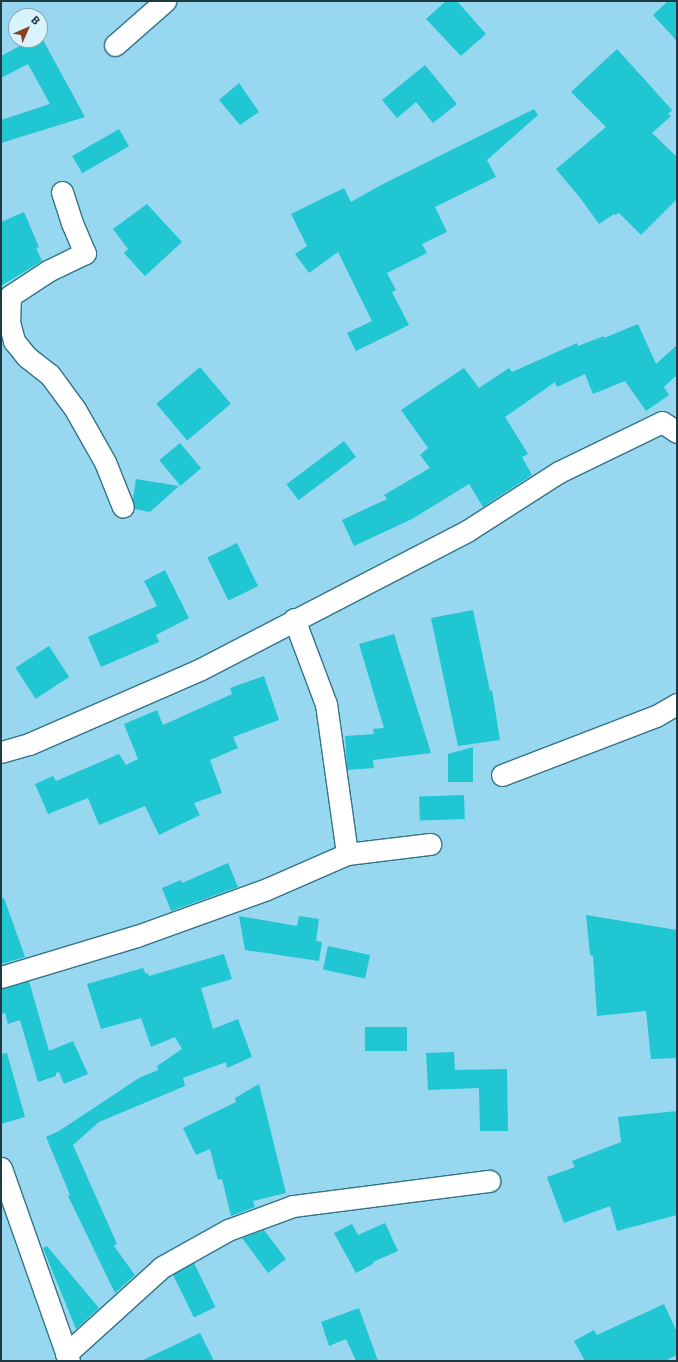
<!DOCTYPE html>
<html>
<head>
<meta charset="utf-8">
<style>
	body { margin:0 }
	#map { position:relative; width:678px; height:1362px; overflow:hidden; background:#97d8f0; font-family:"Noto Sans",sans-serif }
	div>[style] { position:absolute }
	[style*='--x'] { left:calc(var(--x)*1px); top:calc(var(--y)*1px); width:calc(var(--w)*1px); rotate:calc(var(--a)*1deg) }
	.building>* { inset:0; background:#20c6d1; transform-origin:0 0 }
	.roads { filter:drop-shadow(1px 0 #317388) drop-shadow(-1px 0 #317388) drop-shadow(0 1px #317388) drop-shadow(0 -1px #317388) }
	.street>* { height:21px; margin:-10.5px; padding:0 10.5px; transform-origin:10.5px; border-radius:10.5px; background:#fff }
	span { translate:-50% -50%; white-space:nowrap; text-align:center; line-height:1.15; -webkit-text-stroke:3px #d9f3fc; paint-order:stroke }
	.frame { position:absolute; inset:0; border:2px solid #1e3942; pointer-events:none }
	.north { position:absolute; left:8px; top:8px; width:40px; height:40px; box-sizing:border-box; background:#d9f3fc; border:1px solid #8ea9b2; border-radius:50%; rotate:45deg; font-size:11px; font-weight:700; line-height:16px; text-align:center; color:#1e3942 }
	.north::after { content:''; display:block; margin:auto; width:14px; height:18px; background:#894122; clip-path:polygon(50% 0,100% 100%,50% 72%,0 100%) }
</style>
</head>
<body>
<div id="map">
	<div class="building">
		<div style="clip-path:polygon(446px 1px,457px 1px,486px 34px,461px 56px,426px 19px)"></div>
		<div style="clip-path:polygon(668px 1px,677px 1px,677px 41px,653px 15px)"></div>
		<div style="clip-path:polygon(31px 40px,43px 40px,85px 117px,1px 143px,1px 120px,50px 104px,28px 64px,1px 78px,1px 56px)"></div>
		<div style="clip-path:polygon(617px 49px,672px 110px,668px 114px,671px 116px,652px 133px,677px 157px,677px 199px,641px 235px,619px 213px,615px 215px,614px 214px,599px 224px,581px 199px,556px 169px,606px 127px,571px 92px)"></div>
		<div style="clip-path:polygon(425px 65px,457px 104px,433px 123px,416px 102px,397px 118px,382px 100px)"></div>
		<div style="clip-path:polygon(239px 83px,259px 112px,240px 125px,219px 100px)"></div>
		<div style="clip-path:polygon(534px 109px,538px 115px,487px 160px,496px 177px,435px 207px,447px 232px,422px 244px,427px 253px,387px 273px,396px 290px,392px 292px,409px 325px,356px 351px,347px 333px,372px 321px,338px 252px,309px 273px,295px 254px,307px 246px,291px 214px,344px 188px,351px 202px,381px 185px)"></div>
		<div style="left:119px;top:129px;width:20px;height:54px;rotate:60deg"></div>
		<div style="clip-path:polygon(147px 204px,182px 242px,145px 276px,124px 253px,128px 249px,113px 229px)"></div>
		<div style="clip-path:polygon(24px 212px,39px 247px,36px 248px,42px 261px,1px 286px,1px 222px)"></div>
		<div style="clip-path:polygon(638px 324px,656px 364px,677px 345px,677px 375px,664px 387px,669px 395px,646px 411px,625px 381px,593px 394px,585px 374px,557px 387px,555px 382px,505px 417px,528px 454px,522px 457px,532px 475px,483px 507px,469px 484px,412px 519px,354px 546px,342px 520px,387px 499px,384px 495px,430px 468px,420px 455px,428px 448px,401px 410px,464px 368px,479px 388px,509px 368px,512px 372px,577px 343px,578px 346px,604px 336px,604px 338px)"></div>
		<div style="left:200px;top:367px;width:48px;height:57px;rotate:50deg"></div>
		<div style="left:344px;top:441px;width:20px;height:72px;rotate:53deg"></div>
		<div style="left:180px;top:443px;width:33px;height:27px;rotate:50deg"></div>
		<div style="clip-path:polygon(136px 479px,179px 486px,150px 512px,135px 509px,133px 499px)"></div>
		<div style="left:237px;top:543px;width:48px;height:33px;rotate:64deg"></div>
		<div style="clip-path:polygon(165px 570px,189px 618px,156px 635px,159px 642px,101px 667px,88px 637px,157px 606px,144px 581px)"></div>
		<div style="clip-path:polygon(473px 610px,490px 691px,492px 690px,500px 740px,458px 746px,431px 618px)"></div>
		<div style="clip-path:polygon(394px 634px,431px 753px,373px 760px,374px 768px,347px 770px,345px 736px,374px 734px,373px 729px,384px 728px,359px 644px)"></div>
		<div style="left:49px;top:646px;width:37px;height:40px;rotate:57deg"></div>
		<div style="clip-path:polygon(264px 676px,279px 720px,233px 737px,238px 748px,210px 760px,222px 793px,194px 803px,200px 815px,159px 835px,145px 806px,99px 825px,88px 798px,48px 814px,35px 784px,53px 776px,56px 781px,119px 754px,126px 765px,138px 759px,124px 724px,157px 710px,163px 725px,232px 694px,230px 688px)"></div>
		<div style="clip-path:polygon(473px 747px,473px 782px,448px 782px,448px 754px)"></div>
		<div style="left:464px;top:795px;width:24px;height:45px;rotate:88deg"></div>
		<div style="clip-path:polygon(228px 863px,238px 887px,171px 911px,162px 888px,181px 880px,182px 883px)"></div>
		<div style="clip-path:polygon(4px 898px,25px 957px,1px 964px,1px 899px)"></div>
		<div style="clip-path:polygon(586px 915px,677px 930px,677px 1058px,651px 1059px,646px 1011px,597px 1016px,593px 956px,590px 955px)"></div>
		<div style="clip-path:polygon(239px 916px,297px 926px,299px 916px,319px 919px,316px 941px,322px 942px,319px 961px,245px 950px)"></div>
		<div style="left:328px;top:946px;width:43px;height:24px;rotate:12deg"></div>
		<div style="clip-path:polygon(224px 954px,232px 979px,201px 988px,213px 1029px,238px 1019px,252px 1057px,227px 1068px,226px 1062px,183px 1078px,185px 1086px,99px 1122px,73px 1145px,117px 1244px,114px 1246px,135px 1275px,115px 1293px,68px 1196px,70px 1195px,46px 1137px,59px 1131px,139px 1078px,158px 1070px,157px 1066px,182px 1049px,175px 1037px,151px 1047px,141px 1018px,101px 1029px,87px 984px,143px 968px,146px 974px,148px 973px,149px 976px)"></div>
		<div style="clip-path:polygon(29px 981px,49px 1051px,73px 1041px,88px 1074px,64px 1084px,59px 1072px,56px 1073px,56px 1076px,38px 1082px,20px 1020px,8px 1024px,5px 1013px,1px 1014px,1px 989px)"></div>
		<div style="left:365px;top:1027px;width:42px;height:24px"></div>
		<div style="clip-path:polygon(454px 1052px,455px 1070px,507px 1069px,508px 1131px,480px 1131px,479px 1088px,428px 1090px,426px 1053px)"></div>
		<div style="clip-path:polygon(7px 1053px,25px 1117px,1px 1124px,1px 1054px)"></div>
		<div style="clip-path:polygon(259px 1084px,286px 1193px,253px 1201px,255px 1207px,231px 1216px,222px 1179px,218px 1180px,210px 1149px,196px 1155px,183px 1128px,236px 1102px,235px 1098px)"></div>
		<div style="clip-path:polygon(677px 1111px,677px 1215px,617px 1231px,610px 1206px,564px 1223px,547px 1177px,575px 1167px,572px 1161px,621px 1142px,618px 1117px)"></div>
		<div style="clip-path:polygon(385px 1223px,398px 1251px,373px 1262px,373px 1264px,356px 1273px,334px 1233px,352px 1224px,358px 1235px)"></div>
		<div style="clip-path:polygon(264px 1230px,286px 1259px,268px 1273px,242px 1238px)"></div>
		<div style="clip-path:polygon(47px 1246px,99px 1308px,76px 1329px,43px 1248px)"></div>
		<div style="left:194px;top:1263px;width:49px;height:24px;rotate:64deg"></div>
		<div style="clip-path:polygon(664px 1304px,677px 1332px,677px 1355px,665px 1361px,585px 1361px,574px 1341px,594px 1330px,597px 1335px)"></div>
		<div style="clip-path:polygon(359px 1308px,378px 1361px,356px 1361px,346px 1339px,329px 1346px,321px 1322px)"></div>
		<div style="clip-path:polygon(200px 1333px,214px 1361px,141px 1361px)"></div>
	</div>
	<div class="roads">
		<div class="street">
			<div style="--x:115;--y:45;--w:67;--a:-41.3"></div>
			<div style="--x:62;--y:192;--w:33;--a:72"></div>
			<div style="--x:72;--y:223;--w:33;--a:67"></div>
			<div style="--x:85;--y:253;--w:41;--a:154.1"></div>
			<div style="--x:48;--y:271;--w:45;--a:146.7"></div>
			<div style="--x:10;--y:296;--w:26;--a:92"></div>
			<div style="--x:9;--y:322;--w:20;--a:75"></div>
			<div style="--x:14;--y:341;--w:21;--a:51"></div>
			<div style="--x:27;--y:357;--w:29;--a:38"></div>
			<div style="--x:50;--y:375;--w:42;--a:53.7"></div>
			<div style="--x:75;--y:409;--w:61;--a:60.5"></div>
			<div style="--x:105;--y:462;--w:48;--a:68.2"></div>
			<div style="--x:294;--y:619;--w:91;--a:69.4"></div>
			<div style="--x:326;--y:704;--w:151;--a:82"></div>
			<div style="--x:1;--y:752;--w:29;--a:-16"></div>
			<div style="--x:29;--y:744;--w:185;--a:-23.5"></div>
			<div style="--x:199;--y:670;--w:302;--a:-27.4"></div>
			<div style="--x:467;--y:531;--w:109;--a:-32.7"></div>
			<div style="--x:559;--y:472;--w:114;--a:-25.9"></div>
			<div style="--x:662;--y:422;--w:18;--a:34"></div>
			<div style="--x:502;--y:775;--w:165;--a:-21"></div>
			<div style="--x:656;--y:716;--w:24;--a:-30"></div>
			<div style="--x:1;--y:977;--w:142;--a:-16.8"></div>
			<div style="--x:137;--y:936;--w:138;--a:-19.9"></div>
			<div style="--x:267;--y:889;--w:87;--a:-23.6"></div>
			<div style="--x:347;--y:854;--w:84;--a:-6.9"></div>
			<div style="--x:1;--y:1168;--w:205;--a:70.6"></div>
			<div style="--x:66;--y:1354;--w:130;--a:-42.2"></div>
			<div style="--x:162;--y:1267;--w:76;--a:-29.3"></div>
			<div style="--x:228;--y:1230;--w:69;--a:-20.3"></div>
			<div style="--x:293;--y:1206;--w:198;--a:-7.3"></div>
		</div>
	</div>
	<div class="frame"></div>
	<div class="north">B</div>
</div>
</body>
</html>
